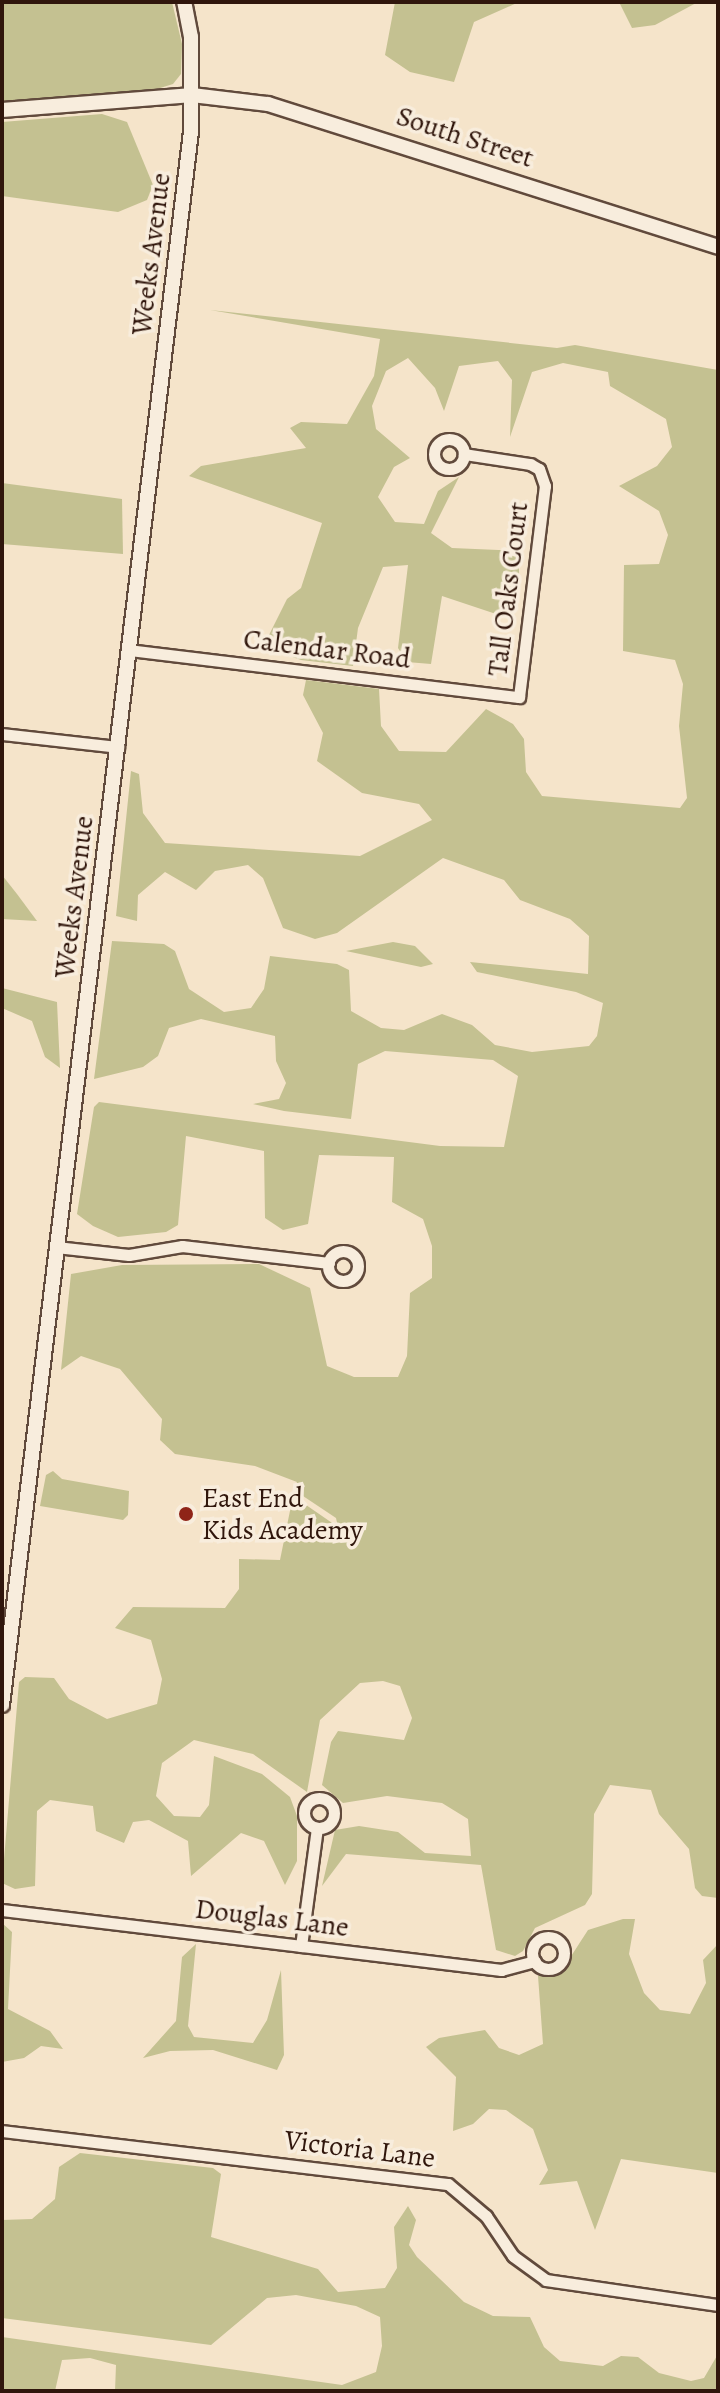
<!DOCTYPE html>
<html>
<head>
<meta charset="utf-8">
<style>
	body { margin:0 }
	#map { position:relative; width:720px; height:2393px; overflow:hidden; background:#f5e4ca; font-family:Alegreya,serif }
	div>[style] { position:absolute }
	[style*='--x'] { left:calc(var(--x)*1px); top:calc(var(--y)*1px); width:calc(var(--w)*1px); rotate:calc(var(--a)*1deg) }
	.green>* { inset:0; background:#c4c191 }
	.roads { filter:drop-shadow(2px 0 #614a3c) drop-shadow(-2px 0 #614a3c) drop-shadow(0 2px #614a3c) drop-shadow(0 -2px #614a3c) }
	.minor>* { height:11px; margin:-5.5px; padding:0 5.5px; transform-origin:5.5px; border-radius:5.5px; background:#f8eddd }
	.minor>.ring { margin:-5.5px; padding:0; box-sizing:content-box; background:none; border:11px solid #f8eddd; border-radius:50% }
	.tertiary>* { height:14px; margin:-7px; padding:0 7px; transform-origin:7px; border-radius:7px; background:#f8eddd }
	.dots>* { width:22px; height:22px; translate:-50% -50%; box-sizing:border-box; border:4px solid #f8eddd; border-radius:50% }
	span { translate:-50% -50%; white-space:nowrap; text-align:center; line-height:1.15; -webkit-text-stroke:7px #f8eddd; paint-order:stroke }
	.street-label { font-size:28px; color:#30160c }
	.poi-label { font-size:28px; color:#30160c }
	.left { translate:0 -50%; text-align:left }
	.frame { position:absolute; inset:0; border:4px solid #30160c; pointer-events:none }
</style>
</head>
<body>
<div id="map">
	<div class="green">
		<div style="clip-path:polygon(2px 2px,172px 2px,182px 44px,181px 74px,173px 84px,157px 89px,2px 101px)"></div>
		<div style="clip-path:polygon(395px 2px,519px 2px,474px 22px,454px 82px,410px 72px,385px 55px)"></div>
		<div style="clip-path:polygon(619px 2px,698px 2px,655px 25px,632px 28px)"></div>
		<div style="clip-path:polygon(102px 114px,127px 122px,153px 185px,147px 200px,118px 212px,2px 196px,2px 122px)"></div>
		<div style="clip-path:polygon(210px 310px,557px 348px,575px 345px,718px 370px,718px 1898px,702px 1896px,695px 1888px,689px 1849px,659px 1814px,651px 1790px,610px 1785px,594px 1814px,592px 1894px,585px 1905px,535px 1928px,523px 1951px,515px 1956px,496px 1950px,481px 1865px,346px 1854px,322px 1886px,335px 1830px,359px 1826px,398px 1832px,425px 1853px,471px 1856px,468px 1819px,442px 1803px,387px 1796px,343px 1803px,322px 1785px,331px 1742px,338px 1731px,404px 1740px,412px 1718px,400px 1686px,383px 1681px,360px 1683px,320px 1720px,307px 1792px,253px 1754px,194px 1740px,162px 1763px,156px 1796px,174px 1816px,200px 1817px,209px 1805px,214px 1756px,262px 1774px,290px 1797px,297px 1816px,297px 1861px,285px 1885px,264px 1841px,241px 1833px,191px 1876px,188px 1841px,149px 1820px,133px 1822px,124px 1843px,96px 1831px,93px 1806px,50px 1800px,37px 1811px,35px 1886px,15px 1889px,2px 1883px,19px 1682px,25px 1677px,54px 1678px,69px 1699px,107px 1719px,157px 1704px,162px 1679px,151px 1640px,115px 1628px,133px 1607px,225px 1608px,239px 1589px,239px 1559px,280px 1560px,293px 1496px,338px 1527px,336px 1518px,294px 1490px,297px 1482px,255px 1466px,175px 1454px,160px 1440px,162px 1419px,120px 1369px,81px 1356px,61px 1370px,71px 1274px,122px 1265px,259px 1264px,310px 1288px,327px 1366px,354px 1377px,398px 1377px,407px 1356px,410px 1293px,432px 1278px,432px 1246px,423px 1219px,392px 1202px,394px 1157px,319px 1155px,308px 1224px,283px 1230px,265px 1218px,264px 1151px,186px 1136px,178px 1225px,166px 1232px,118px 1237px,93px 1226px,77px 1214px,94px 1107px,99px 1102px,440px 1146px,504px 1147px,518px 1076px,493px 1060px,385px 1051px,358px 1064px,351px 1119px,284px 1111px,253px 1104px,279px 1099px,286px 1083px,276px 1061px,275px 1036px,201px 1019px,169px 1028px,158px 1056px,143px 1067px,94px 1079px,112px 941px,164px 944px,175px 951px,189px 989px,224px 1012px,251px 1008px,264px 989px,270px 956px,337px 964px,349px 970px,351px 1011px,381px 1028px,404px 1030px,442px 1014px,472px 1025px,495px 1045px,532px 1052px,589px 1046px,597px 1036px,603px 1003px,576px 992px,477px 972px,470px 962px,588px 974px,589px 936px,570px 919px,520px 900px,504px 880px,443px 858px,337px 933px,315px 939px,283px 928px,263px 878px,248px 865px,215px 871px,196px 890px,165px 872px,138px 895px,137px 921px,116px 916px,131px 771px,139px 774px,143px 813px,165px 843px,360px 856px,432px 820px,419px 804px,362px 793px,317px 761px,323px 733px,303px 695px,306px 680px,379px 689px,381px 726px,399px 751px,446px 752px,486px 709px,513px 724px,524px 739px,526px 772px,542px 796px,680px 808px,687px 798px,679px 726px,683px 684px,675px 660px,623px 651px,624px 565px,659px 564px,668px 535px,659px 511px,619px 486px,657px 466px,672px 447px,666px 419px,610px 386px,608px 372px,563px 363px,532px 372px,510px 437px,512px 380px,498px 361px,459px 366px,444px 411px,435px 388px,408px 358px,386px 371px,372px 406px,376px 429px,410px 458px,394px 467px,378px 497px,395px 522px,424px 524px,438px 491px,459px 477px,431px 533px,452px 548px,519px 551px,519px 586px,505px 617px,442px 596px,431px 664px,407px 662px,398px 648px,408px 565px,383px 567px,358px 628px,353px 666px,301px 660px,263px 647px,287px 599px,301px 588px,322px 523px,189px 476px,201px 466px,306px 448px,290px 428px,301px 422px,347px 424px,374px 376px,380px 339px)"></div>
		<div style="clip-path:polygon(2px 483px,122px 499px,123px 554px,2px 544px)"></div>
		<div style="clip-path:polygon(2px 875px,17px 894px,37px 921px,2px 919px)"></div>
		<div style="clip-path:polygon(393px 942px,415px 946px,433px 964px,421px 967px,346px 951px)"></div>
		<div style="clip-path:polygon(2px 988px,57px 1002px,60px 1068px,45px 1057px,32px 1021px,2px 1008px)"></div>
		<div style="clip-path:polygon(53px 1471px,62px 1479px,129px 1491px,128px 1515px,123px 1520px,40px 1506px,46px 1475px)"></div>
		<div style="clip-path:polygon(623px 1919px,635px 1919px,629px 1954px,644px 1993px,660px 2010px,690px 2014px,706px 1983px,703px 1960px,718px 1944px,718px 2173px,621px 2159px,595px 2230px,577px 2181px,539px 2185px,548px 2170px,533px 2129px,506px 2110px,489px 2109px,473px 2124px,453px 2131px,456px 2077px,426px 2047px,439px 2038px,485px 2030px,499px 2048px,519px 2055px,543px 2044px,538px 1976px,566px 1964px,588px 1930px)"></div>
		<div style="clip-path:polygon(2px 1923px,12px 1932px,8px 2009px,50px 2031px,63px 2049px,41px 2046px,24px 2058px,2px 2062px)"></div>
		<div style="clip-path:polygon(196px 1944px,188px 2026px,194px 2037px,253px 2043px,267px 2020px,281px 1970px,284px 2055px,277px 2070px,213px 2050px,170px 2051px,143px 2058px,176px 2021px,182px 1957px)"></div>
		<div style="clip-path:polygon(80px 2153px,213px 2168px,221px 2174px,211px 2237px,318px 2269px,338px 2292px,385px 2288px,397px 2268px,394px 2227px,408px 2206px,416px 2220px,409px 2245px,417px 2257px,464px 2302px,493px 2316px,530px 2317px,544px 2347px,560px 2361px,603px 2366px,621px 2356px,638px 2357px,659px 2373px,691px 2381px,704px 2378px,718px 2354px,718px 2391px,115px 2391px,116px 2365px,90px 2358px,62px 2360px,55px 2391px,2px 2391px,2px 2337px,342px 2385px,376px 2372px,382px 2346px,380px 2317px,356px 2306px,296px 2295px,267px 2298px,211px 2345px,2px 2318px,2px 2220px,32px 2219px,55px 2199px,59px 2167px)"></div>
	</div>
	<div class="roads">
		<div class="minor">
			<div class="ring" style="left:434px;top:439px;width:19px;height:19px"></div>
			<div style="--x:129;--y:650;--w:393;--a:6.9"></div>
			<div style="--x:519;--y:697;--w:213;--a:-83"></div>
			<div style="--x:545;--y:486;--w:18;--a:-109"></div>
			<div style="--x:539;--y:469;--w:10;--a:-151"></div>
			<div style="--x:530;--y:464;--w:67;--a:-171.4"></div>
			<div style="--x:2;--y:734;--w:117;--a:6.4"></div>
			<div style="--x:56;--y:1247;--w:73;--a:6.3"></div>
			<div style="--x:129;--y:1255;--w:54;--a:-9.6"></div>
			<div style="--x:182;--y:1246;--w:148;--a:6.6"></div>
			<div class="ring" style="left:328px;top:1251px;width:19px;height:19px"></div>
			<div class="ring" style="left:304px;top:1798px;width:19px;height:19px"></div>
			<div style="--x:2;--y:1910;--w:503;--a:6.86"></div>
			<div style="--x:501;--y:1970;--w:35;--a:-15"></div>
			<div class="ring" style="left:532px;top:1937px;width:21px;height:21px"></div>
			<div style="--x:301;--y:1946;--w:119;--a:-82.3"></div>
			<div style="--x:2;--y:2131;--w:449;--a:6.8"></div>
			<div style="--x:448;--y:2184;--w:50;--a:40.1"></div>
			<div style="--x:486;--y:2216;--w:48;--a:56"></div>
			<div style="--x:513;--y:2256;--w:41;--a:36"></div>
			<div style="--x:546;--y:2280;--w:174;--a:8.3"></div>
		</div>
		<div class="tertiary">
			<div style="--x:2;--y:110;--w:191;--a:-4.5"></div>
			<div style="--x:192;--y:95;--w:77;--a:6.8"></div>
			<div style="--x:268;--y:104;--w:472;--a:17.6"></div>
			<div style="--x:2;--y:1705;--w:1584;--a:-83.15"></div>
			<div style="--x:191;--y:132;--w:95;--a:-90"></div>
			<div style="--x:191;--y:37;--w:36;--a:-101"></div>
		</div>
	</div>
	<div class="dots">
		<div style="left:186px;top:1514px;background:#8f2418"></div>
	</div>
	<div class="street-label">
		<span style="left:465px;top:137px;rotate:18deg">South Street</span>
		<span style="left:151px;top:254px;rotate:-83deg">Weeks Avenue</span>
		<span style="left:508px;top:589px;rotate:-83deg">Tall Oaks Court</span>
		<span style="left:327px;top:649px;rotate:7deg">Calendar Road</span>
		<span style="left:74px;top:897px;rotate:-83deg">Weeks Avenue</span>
		<span style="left:272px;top:1918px;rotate:7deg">Douglas Lane</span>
		<span style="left:360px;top:2149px;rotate:7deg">Victoria Lane</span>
	</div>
	<div class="poi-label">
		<span class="left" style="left:202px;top:1514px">East End<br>Kids Academy</span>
	</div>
	<div class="frame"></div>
</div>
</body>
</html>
